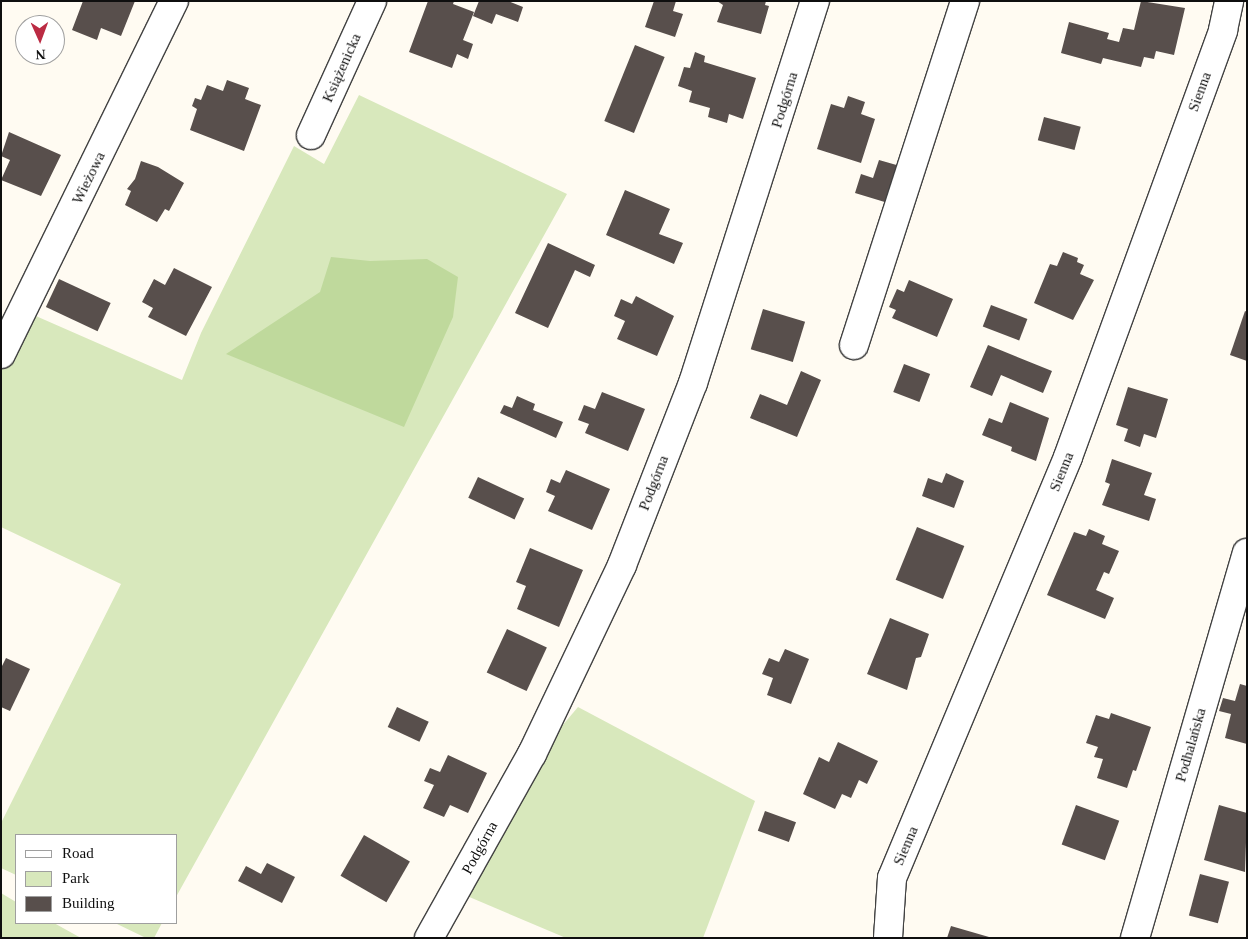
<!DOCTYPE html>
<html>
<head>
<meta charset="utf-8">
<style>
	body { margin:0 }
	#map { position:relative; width:1248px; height:939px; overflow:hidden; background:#fffbf2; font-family:"Times New Roman",serif }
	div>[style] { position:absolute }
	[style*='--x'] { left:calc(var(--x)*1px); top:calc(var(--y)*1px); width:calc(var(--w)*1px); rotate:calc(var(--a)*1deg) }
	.green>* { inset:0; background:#d8e8bc }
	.forest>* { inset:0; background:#bfd99c }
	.building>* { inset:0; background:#584f4c; transform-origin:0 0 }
	.roads { filter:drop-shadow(1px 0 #424242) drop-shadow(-1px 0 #424242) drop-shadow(0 1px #424242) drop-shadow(0 -1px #424242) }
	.street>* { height:28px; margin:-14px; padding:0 14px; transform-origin:14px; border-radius:14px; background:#fff }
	span { translate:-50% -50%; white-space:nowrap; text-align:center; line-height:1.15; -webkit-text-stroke:5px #fff; paint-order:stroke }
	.street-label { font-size:15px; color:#0f0f0f }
	.frame { position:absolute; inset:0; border:2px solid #0f0f0f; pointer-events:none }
	.legend { position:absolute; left:15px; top:834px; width:162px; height:90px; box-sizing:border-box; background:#fff; border:1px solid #9f9f9f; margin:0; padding:6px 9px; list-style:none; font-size:15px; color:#0f0f0f }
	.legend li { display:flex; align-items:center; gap:10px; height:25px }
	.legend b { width:25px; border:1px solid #9f9f9f }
	.north { position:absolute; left:15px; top:15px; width:50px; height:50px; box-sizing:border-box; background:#fff; border:1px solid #9f9f9f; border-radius:50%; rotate:178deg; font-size:14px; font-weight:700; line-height:20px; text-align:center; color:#0f0f0f }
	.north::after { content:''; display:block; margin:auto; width:18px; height:22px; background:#bb2b43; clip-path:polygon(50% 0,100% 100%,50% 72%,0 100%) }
</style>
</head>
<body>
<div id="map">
	<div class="green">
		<div style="clip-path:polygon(359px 95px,567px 194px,176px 897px,176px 835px,16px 835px,16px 875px,1px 868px,1px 823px,121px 584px,1px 527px,1px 369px,29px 313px,182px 380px,201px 333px,294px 146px,324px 164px)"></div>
		<div style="clip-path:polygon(578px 707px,755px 801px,703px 938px,566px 938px,467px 896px,546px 745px)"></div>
		<div style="clip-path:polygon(1px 893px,16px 902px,16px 923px,54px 923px,81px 938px,1px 938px)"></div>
		<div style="clip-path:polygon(115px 923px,162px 923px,154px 938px,146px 938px)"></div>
	</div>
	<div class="forest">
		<div style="clip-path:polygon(331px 257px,370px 261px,427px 259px,458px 277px,453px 317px,404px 427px,226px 354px,320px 292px)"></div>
	</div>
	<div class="building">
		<div style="clip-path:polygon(83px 1px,135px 1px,121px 36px,101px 28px,97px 40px,72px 30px)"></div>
		<div style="clip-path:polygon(428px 1px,454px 1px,453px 4px,474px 12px,463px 40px,473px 44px,468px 59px,457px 54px,452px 68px,409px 52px)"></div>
		<div style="clip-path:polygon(479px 1px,508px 1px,523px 7px,518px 22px,496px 14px,492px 24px,473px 16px)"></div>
		<div style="clip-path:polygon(654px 1px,676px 1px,673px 11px,683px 14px,675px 37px,645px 27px)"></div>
		<div style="clip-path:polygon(717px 1px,766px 1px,765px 5px,769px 6px,761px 34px,717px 22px,723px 5px)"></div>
		<div style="clip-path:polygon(1141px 1px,1185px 8px,1174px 55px,1156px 51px,1154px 59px,1144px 57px,1141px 67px,1103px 58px,1101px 64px,1061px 53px,1069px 22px,1109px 33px,1107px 39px,1119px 42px,1123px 28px,1134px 30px)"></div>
		<div style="left:635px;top:45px;width:32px;height:82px;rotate:22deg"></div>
		<div style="clip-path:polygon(695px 52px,705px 56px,704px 62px,756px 78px,743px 119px,729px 114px,727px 123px,708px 117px,710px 108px,689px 102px,692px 91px,678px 86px,684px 67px,690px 68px)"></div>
		<div style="clip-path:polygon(227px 80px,249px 88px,245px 99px,261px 105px,244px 151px,190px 130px,197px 109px,192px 106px,195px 98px,201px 100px,207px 85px,223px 91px)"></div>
		<div style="clip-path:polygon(848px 96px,865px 102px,861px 114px,875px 119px,861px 163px,817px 149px,831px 104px,844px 108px)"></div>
		<div style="left:1044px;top:117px;width:38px;height:24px;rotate:15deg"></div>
		<div style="clip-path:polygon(9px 132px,61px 155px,41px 196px,1px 180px,10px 160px,1px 156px)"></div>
		<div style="clip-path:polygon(879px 160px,900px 166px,888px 203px,855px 193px,861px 174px,873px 178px)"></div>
		<div style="clip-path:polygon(141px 161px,158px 167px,184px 183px,169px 211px,165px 209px,157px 222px,125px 205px,131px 191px,127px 189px,135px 179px)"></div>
		<div style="clip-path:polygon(625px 190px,670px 209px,659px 234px,683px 243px,674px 264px,606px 235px)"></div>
		<div style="clip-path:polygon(548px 243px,595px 265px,590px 277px,575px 270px,548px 328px,515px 313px)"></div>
		<div style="clip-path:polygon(1063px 252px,1078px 258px,1077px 262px,1084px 265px,1080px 274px,1094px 280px,1073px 320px,1034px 303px,1050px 264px,1057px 266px)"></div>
		<div style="clip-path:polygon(174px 268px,212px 287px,186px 336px,148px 317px,153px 308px,142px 302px,154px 279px,165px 285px)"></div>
		<div style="left:59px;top:279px;width:57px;height:31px;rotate:25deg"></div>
		<div style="clip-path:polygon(909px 280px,953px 299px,937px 337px,892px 318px,896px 310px,889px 307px,897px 289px,904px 292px)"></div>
		<div style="clip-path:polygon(636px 296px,674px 316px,657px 356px,617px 339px,625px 321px,614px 316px,621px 299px,632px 304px)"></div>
		<div style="left:991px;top:305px;width:39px;height:23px;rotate:21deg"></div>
		<div style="left:763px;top:309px;width:44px;height:42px;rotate:17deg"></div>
		<div style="clip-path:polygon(1245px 311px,1247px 312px,1247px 361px,1230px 355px)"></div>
		<div style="clip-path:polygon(988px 345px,1052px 371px,1043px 393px,1001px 375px,992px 396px,970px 387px)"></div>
		<div style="left:904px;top:364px;width:28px;height:30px;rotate:21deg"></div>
		<div style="clip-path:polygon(801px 371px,821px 380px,797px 437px,750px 418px,760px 394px,787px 405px)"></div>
		<div style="clip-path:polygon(1128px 387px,1168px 399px,1156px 438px,1144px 434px,1140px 447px,1124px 441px,1128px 429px,1116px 425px)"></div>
		<div style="clip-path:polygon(602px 392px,645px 409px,628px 451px,585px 433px,589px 424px,578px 420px,584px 405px,595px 409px)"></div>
		<div style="clip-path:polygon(517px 396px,535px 404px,533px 410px,563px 422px,556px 438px,500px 413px,504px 405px,512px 408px)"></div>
		<div style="clip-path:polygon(1010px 402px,1049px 418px,1036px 461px,1011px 451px,1012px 447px,982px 435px,989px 418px,1002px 423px)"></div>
		<div style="clip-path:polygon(1112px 459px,1152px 473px,1144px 495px,1156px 499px,1149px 521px,1102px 505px,1110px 484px,1105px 482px)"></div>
		<div style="clip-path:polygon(566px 470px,610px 489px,592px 530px,548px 511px,555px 496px,546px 492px,551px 479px,560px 483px)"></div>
		<div style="clip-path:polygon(946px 473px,964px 481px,954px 508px,922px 496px,928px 478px,942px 483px)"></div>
		<div style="left:478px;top:477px;width:51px;height:23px;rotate:25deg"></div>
		<div style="left:917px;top:527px;width:51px;height:57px;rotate:22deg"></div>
		<div style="clip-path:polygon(1089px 529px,1105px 536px,1102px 544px,1119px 551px,1109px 574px,1104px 572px,1096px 590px,1114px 598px,1105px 619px,1047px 595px,1074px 532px,1086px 536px)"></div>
		<div style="clip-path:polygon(530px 548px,583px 570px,559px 627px,517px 609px,526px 586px,516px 582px)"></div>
		<div style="clip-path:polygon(890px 618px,929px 634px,921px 657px,916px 658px,907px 690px,867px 674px)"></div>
		<div style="left:507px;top:629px;width:44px;height:48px;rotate:25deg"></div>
		<div style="clip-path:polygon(785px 649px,809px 659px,791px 704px,767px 695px,773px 678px,762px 674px,769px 658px,779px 662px)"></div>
		<div style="clip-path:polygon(6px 658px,30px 669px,10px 711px,1px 707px,1px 668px)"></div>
		<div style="clip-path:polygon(1240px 684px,1247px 686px,1247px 744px,1225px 738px,1231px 714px,1219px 711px,1223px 698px,1235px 701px)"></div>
		<div style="left:397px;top:707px;width:35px;height:22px;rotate:25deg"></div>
		<div style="clip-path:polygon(1111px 713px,1151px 727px,1136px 771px,1133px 770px,1127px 788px,1097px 778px,1103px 759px,1094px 757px,1098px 747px,1086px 743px,1096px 715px,1109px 719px)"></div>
		<div style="clip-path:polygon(838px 742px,878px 761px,867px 784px,859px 780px,851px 798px,842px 794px,835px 809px,803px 794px,819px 757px,829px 762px)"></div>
		<div style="clip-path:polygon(448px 755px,487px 773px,468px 813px,450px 805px,444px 817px,423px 808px,434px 785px,424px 781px,430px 768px,440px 772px)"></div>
		<div style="left:1076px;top:805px;width:46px;height:42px;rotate:20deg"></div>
		<div style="clip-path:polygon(1219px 805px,1247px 813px,1245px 872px,1204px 860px)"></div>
		<div style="left:765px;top:811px;width:33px;height:21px;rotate:20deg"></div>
		<div style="left:364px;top:835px;width:53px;height:47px;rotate:30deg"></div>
		<div style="clip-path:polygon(267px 863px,295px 877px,282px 903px,238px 881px,246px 866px,261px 874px)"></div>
		<div style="left:1200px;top:874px;width:30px;height:43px;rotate:15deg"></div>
		<div style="clip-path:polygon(951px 926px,989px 937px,989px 938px,947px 938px)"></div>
	</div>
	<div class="roads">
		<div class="street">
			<div style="--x:311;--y:135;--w:147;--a:-65.5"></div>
			<div style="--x:854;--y:345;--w:361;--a:-72.1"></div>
			<div style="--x:1;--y:354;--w:393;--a:-63.9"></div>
			<div style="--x:429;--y:938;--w:211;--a:-60.8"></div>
			<div style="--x:532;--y:754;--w:209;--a:-64.5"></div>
			<div style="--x:622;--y:565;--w:195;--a:-68.7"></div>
			<div style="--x:693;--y:383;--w:401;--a:-72.3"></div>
			<div style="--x:888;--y:938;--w:60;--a:-86.2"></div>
			<div style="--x:892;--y:878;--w:456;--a:-67.3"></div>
			<div style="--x:1068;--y:457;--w:454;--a:-70"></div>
			<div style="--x:1223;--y:30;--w:30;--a:-78"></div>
			<div style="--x:1135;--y:938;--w:401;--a:-73.8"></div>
		</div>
	</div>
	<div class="street-label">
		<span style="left:342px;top:68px;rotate:-66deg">Książenicka</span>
		<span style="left:1200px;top:92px;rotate:-70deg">Sienna</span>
		<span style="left:785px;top:100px;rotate:-73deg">Podgórna</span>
		<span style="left:89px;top:178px;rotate:-64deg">Wieżowa</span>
		<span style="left:1062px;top:472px;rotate:-68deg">Sienna</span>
		<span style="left:654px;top:483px;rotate:-69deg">Podgórna</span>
		<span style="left:1191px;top:745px;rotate:-74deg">Podhalańska</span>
		<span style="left:906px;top:846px;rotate:-67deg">Sienna</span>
		<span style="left:480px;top:848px;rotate:-61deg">Podgórna</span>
	</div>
	<div class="frame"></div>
	<ul class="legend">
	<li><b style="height:6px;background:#fff"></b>Road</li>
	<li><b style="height:14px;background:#d8e8bc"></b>Park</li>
	<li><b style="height:14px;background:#584f4c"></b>Building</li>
	</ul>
	<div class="north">N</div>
</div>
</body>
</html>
